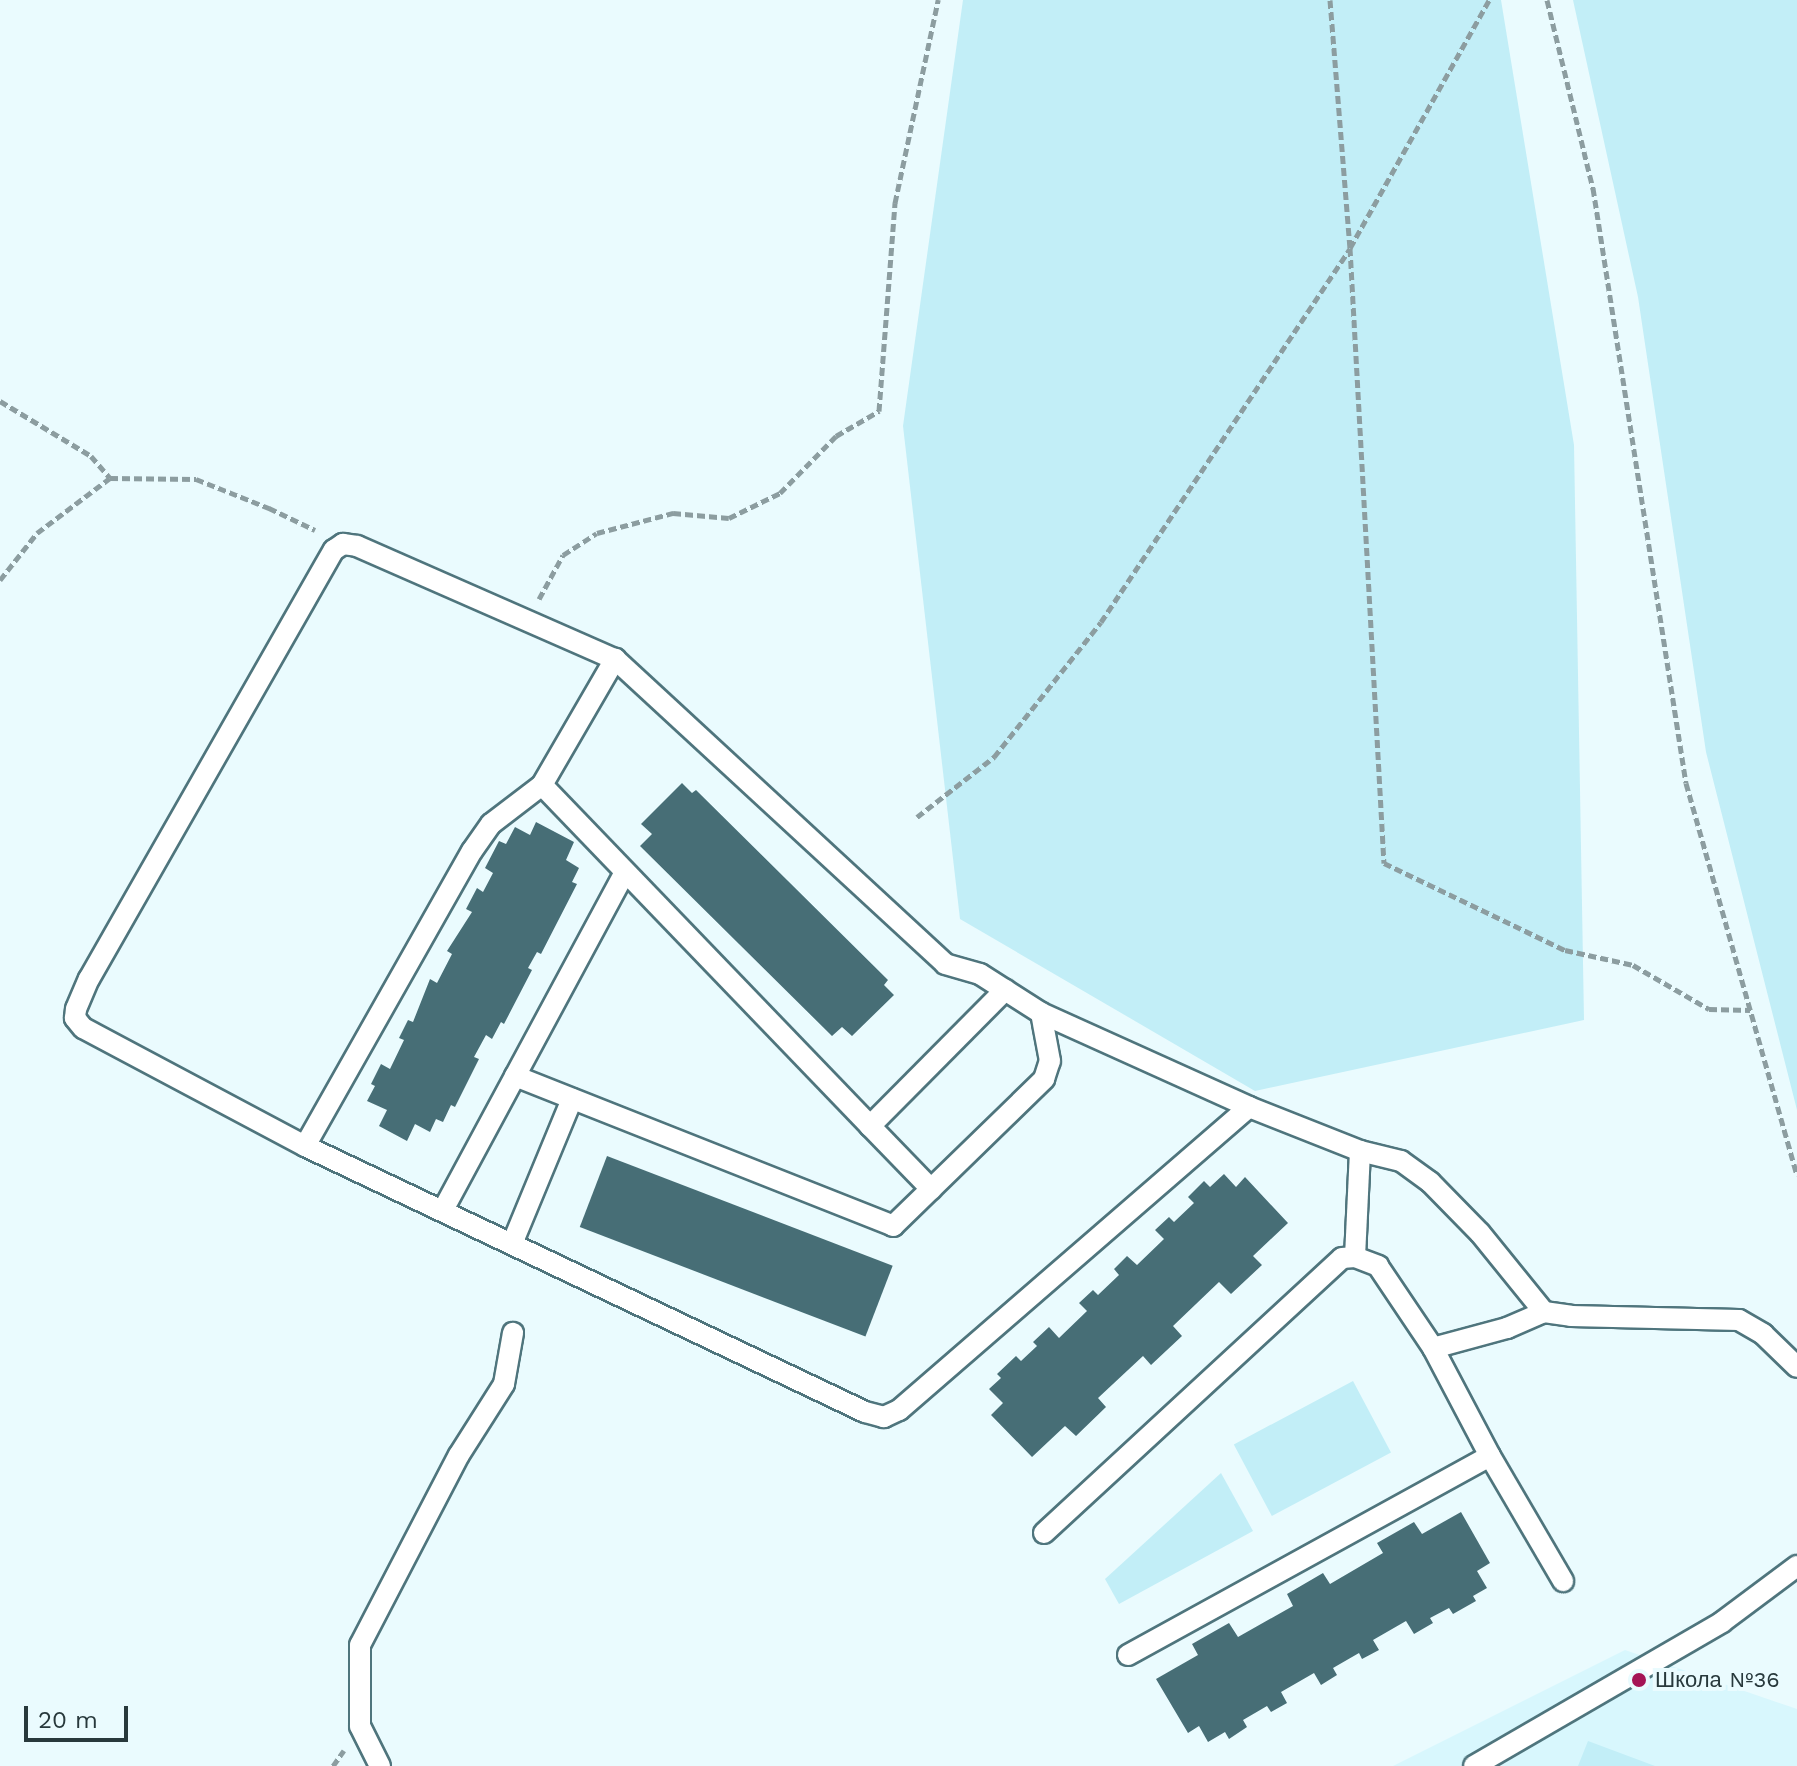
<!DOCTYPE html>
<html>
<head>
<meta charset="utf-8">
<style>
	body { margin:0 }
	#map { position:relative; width:1797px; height:1766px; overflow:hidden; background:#eafbfe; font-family:"Work Sans",sans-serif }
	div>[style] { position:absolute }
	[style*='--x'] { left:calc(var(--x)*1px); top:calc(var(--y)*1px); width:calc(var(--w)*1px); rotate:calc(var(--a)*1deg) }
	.built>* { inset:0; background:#d8f7fd }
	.green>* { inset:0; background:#c2eef7; transform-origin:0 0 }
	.building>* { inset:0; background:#476e76; transform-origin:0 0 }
	.path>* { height:5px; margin-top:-2.5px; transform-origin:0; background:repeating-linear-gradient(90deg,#8c9da0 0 8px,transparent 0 12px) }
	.roads { filter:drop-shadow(2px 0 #4f757d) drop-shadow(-2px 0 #4f757d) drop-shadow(0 2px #4f757d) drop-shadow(0 -2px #4f757d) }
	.lane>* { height:20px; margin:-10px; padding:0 10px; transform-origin:10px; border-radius:10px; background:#fff }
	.dots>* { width:22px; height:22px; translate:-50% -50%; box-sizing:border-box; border:4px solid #eafbfe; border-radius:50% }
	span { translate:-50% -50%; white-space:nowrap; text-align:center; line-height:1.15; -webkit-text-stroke:8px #eafbfe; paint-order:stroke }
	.poi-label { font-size:22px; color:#28393c }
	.left { translate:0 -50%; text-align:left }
	.scale { position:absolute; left:24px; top:1706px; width:104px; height:36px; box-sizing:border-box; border:4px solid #28393c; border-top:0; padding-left:10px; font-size:24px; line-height:28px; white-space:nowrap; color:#28393c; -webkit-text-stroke:6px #eafbfe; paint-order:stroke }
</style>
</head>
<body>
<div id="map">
	<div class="built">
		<div style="clip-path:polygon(1625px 1650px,1797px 1709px,1797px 1766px,1393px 1766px)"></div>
	</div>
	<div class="green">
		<div style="clip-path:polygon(963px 0,1501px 0,1574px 445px,1584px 1020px,1255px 1091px,960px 919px,903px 426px)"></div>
		<div style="clip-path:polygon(1573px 0,1797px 0,1797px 1110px,1706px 752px,1638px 297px)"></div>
		<div style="left:1353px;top:1381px;width:81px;height:135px;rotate:62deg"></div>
		<div style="clip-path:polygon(1221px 1473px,1253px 1531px,1119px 1604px,1105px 1579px)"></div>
		<div style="clip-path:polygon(1588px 1741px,1655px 1766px,1578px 1766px)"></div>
	</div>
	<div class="building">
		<div style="clip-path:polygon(682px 783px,692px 793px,696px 790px,888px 980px,884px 985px,894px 995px,852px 1036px,842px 1027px,832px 1036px,640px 846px,652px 834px,641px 824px)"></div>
		<div style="clip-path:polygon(536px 822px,574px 842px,566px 860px,579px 868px,572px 882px,577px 884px,541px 954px,537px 952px,528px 968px,532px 970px,504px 1024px,501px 1022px,492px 1039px,486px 1035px,474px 1057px,479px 1059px,455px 1107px,451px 1105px,443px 1122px,436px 1119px,430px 1132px,415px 1124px,407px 1141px,379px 1126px,387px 1110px,367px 1101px,375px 1086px,371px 1084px,381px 1064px,390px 1069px,404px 1040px,399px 1038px,408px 1020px,413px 1022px,430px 979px,437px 983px,452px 954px,447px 951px,472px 912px,466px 909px,477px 888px,483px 892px,493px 873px,485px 868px,499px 841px,506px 844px,515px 827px,530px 835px)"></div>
		<div style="left:607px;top:1156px;width:306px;height:76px;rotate:21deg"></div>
		<div style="clip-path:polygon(1224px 1174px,1236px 1187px,1245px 1177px,1288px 1223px,1253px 1256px,1262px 1265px,1231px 1294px,1219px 1282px,1173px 1326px,1182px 1336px,1151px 1365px,1143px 1356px,1098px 1398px,1106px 1407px,1076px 1436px,1065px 1426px,1032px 1457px,991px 1415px,1003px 1403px,989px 1389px,1001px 1378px,997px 1374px,1016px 1356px,1021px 1361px,1037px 1346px,1033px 1342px,1049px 1327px,1059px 1338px,1087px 1311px,1079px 1303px,1093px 1290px,1098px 1295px,1119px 1275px,1114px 1269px,1127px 1256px,1137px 1265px,1164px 1239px,1155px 1230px,1169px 1217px,1174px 1222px,1194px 1203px,1188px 1197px,1204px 1181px,1210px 1187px)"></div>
		<div style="clip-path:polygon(1461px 1512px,1490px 1563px,1477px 1571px,1487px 1588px,1473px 1596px,1476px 1601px,1453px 1614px,1449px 1608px,1430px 1618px,1433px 1623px,1414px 1634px,1406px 1621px,1373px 1640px,1379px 1650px,1362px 1659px,1359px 1653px,1333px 1668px,1337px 1675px,1321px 1685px,1314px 1673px,1281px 1692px,1287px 1703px,1271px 1712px,1267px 1706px,1243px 1720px,1247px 1727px,1229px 1739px,1225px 1732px,1208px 1742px,1199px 1726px,1188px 1733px,1156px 1679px,1198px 1655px,1192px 1644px,1229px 1623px,1238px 1637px,1293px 1606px,1287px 1594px,1323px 1573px,1330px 1584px,1383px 1553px,1377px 1543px,1414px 1522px,1422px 1534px)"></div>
	</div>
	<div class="path">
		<div style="--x:1330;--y:0;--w:249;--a:85.4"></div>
		<div style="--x:1350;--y:248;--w:616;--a:86.84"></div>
		<div style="--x:1384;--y:863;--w:201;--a:25.7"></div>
		<div style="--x:1565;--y:950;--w:70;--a:12.4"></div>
		<div style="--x:1633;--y:965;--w:88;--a:30.1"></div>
		<div style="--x:1709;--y:1009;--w:41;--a:1.4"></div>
		<div style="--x:1547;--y:0;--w:194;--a:76.3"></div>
		<div style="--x:1593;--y:188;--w:602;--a:81.12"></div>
		<div style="--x:1686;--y:783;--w:408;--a:74.2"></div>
		<div style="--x:0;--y:401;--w:106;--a:31.1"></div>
		<div style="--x:91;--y:456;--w:29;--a:49"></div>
		<div style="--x:110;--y:478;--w:86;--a:0.7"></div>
		<div style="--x:196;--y:479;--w:79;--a:21.7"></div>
		<div style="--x:269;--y:508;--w:51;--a:25.6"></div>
		<div style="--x:0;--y:580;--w:60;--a:-51.8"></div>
		<div style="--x:37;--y:533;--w:91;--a:-37"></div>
		<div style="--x:539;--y:599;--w:50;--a:-61.4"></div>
		<div style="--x:563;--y:555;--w:40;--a:-32.9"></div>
		<div style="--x:597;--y:533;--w:79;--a:-14.7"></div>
		<div style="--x:673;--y:513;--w:56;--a:5.1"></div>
		<div style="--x:729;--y:518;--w:57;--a:-26.1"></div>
		<div style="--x:780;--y:493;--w:80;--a:-45.5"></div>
		<div style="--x:836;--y:436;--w:50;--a:-30.2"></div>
		<div style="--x:879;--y:411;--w:209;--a:-85.6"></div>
		<div style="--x:895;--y:203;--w:208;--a:-78"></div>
		<div style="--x:917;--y:817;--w:98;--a:-37.9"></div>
		<div style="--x:994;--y:757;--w:172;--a:-51.6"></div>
		<div style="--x:1101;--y:622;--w:449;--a:-56.3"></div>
		<div style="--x:1350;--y:248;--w:284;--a:-60.7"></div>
		<div style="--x:333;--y:1766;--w:19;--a:-55"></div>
	</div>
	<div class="roads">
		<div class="lane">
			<div style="--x:542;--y:785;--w:473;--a:46.1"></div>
			<div style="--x:870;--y:1126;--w:192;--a:-45.2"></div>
			<div style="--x:515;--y:1076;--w:407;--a:21.6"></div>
			<div style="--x:893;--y:1226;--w:211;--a:-44.2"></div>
			<div style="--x:1044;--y:1079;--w:19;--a:-72"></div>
			<div style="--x:1050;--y:1061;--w:49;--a:-100.6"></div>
			<div style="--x:1249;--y:1107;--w:463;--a:139.1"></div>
			<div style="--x:899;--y:1410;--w:17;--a:155"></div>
			<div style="--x:884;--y:1417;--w:20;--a:-165"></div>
			<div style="--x:865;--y:1412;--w:620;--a:-154.59"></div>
			<div style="--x:305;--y:1146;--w:251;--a:-152"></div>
			<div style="--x:83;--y:1028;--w:13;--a:-129"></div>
			<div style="--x:75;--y:1018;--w:9;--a:-84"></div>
			<div style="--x:76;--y:1009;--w:33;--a:-67"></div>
			<div style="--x:89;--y:979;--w:494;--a:-60.3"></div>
			<div style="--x:334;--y:550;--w:11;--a:-34"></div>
			<div style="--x:343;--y:544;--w:14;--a:8"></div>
			<div style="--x:357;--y:546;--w:282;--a:23.7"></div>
			<div style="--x:615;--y:659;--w:449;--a:42.7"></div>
			<div style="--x:945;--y:964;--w:36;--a:16"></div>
			<div style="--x:980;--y:974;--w:72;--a:32.6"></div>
			<div style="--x:1041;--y:1013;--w:228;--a:24.3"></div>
			<div style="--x:1249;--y:1107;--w:119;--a:21.6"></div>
			<div style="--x:1360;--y:1151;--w:42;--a:13.7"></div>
			<div style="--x:1401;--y:1161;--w:36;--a:36"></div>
			<div style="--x:1430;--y:1182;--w:71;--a:45.6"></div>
			<div style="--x:1480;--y:1233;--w:102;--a:51"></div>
			<div style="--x:1544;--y:1312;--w:27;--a:8"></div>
			<div style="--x:1571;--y:1316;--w:168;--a:1.4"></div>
			<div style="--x:1739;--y:1320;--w:28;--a:30"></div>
			<div style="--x:1763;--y:1334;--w:47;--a:44.1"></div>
			<div style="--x:870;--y:1126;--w:88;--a:45.9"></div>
			<div style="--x:305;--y:1146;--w:339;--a:-60.5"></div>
			<div style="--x:472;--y:851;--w:33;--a:-55"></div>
			<div style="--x:491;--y:824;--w:64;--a:-37.4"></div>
			<div style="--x:542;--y:785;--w:146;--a:-59.9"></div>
			<div style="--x:443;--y:1210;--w:384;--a:-61.7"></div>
			<div style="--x:512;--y:1244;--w:157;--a:-67.5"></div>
			<div style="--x:1355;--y:1257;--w:106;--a:-87.3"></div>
			<div style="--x:1490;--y:1456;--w:145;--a:59.7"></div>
			<div style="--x:1044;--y:1533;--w:405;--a:-42.7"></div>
			<div style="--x:1342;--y:1258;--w:13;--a:-4"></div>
			<div style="--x:1355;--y:1257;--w:25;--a:21"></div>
			<div style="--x:1378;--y:1266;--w:99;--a:56.1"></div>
			<div style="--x:1433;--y:1348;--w:77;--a:-15.1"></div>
			<div style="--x:1507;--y:1328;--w:40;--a:-23.4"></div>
			<div style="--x:1128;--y:1655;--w:413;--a:-28.8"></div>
			<div style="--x:1490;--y:1456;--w:122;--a:-117.8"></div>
			<div style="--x:380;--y:1766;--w:45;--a:-116.6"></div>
			<div style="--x:360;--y:1726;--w:81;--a:-90"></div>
			<div style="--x:360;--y:1645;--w:214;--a:-62.5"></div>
			<div style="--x:459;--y:1455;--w:84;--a:-57.6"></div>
			<div style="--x:504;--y:1384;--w:52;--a:-80"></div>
			<div style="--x:1474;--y:1766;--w:287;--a:-30.1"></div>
			<div style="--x:1722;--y:1622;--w:94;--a:-36.7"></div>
		</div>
	</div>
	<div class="dots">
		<div style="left:1639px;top:1680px;background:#a51455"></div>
	</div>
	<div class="poi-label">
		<span class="left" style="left:1655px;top:1680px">Школа №36</span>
	</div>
	<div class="scale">20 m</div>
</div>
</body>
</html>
